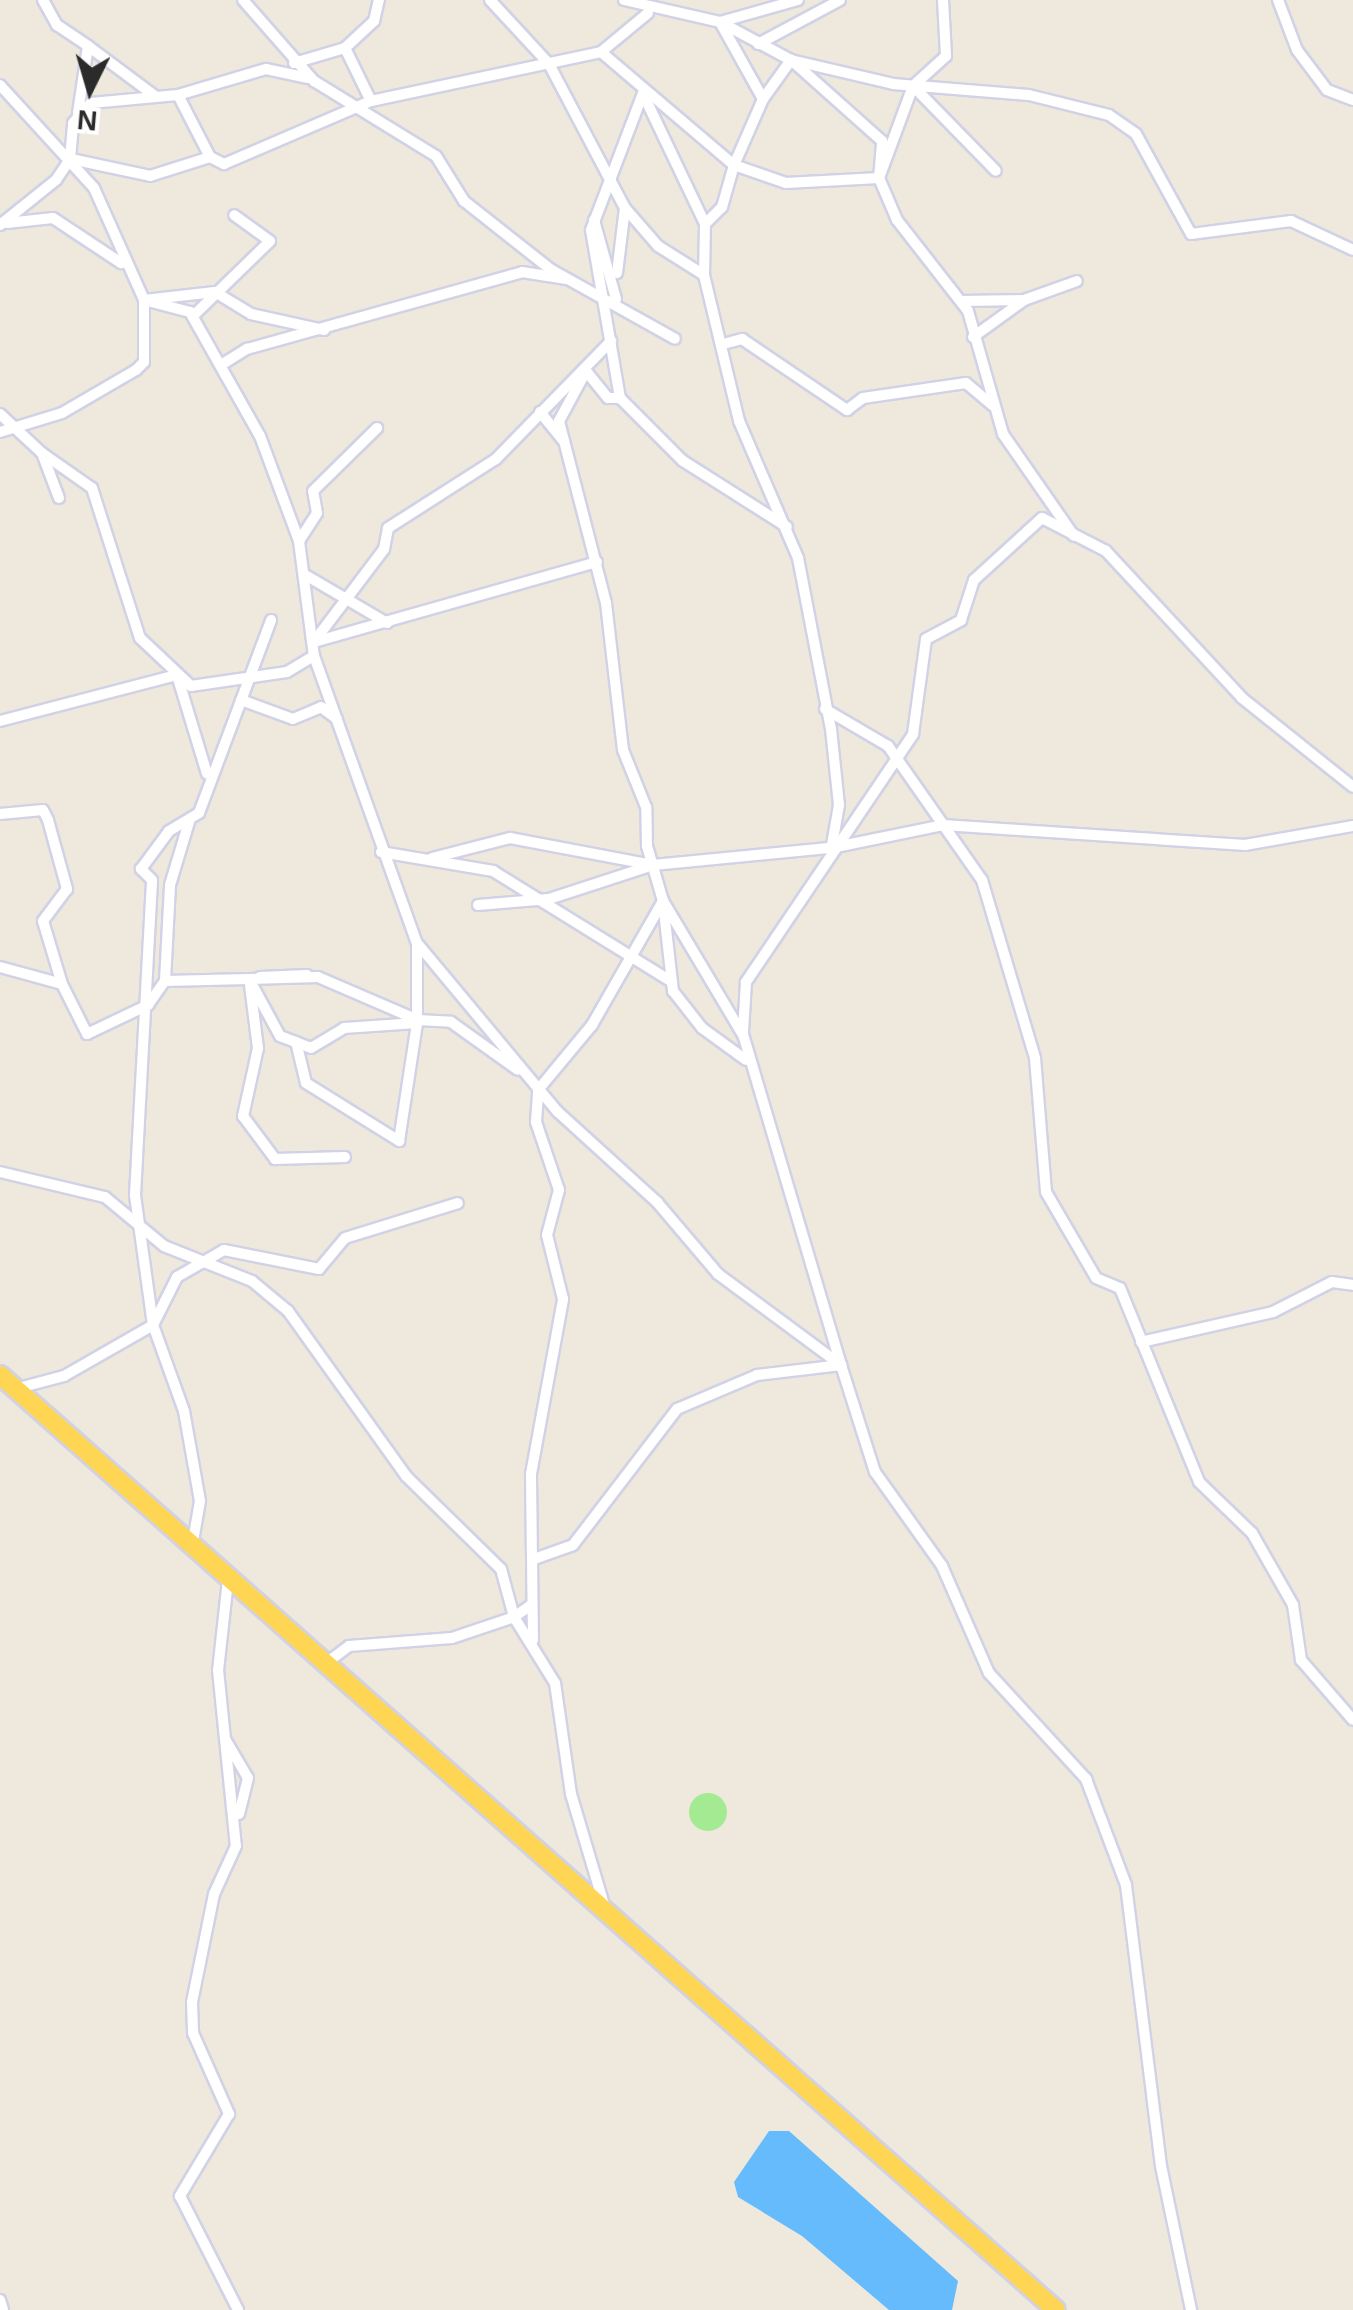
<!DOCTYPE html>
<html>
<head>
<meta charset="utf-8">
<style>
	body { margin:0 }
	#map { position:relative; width:1353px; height:2310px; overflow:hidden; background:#eee9dc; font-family:Arial,sans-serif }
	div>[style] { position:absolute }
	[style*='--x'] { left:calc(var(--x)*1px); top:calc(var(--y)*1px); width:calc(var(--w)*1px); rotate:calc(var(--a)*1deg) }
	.green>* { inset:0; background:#a3ea93 }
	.round { border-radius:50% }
	.water>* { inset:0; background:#65bbfb }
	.roads { filter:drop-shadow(2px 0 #d1d2e5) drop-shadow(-2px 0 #d1d2e5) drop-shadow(0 2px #d1d2e5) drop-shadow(0 -2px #d1d2e5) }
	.minor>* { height:10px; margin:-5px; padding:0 5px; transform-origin:5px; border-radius:5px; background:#fff }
	.trunk>* { height:18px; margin:-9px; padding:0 9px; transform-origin:9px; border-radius:9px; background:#ffd654 }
	span { translate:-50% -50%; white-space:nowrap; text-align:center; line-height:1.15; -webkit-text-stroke:8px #fff; paint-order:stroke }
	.north { position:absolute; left:40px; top:40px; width:100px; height:100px; -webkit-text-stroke:8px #fff; paint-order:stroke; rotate:185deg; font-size:28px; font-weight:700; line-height:40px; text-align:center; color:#2b2b2b }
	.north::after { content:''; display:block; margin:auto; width:35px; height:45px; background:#2b2b2b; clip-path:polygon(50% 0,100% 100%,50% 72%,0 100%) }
</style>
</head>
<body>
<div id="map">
	<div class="green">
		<div class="round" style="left:689px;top:1793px;width:38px;height:38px"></div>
	</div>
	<div class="water">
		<div style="clip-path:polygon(769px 2131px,789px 2131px,958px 2281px,952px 2310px,889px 2310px,802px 2236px,738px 2197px,734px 2182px)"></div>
	</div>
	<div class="roads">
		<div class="minor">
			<div style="--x:43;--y:0;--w:29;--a:61"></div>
			<div style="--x:57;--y:25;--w:37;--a:34"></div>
			<div style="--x:88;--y:46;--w:68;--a:98.5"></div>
			<div style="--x:243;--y:0;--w:108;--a:48.8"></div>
			<div style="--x:314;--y:81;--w:143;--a:31.6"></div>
			<div style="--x:436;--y:156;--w:53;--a:58.1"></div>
			<div style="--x:464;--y:201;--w:110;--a:38.3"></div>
			<div style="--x:550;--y:269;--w:143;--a:29.2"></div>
			<div style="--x:490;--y:0;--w:87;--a:47.3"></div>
			<div style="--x:549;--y:64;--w:163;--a:62.2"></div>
			<div style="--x:625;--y:208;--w:50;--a:49"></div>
			<div style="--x:658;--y:246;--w:54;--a:32.2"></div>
			<div style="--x:624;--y:0;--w:98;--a:12.9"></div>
			<div style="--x:720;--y:22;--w:81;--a:28.2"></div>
			<div style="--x:791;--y:60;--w:105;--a:13.2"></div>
			<div style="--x:893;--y:84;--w:136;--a:4.6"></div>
			<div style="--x:1029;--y:95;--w:82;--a:14"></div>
			<div style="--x:1109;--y:115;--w:33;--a:35"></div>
			<div style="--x:1136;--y:134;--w:114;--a:61.2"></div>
			<div style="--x:1191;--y:234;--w:101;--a:-7.4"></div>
			<div style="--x:1291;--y:221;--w:68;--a:25.1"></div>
			<div style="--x:943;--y:0;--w:56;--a:86.9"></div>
			<div style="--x:946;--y:56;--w:45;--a:137.7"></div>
			<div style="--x:913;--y:86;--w:98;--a:110.3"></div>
			<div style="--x:879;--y:178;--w:46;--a:66.8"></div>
			<div style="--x:897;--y:220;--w:115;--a:52"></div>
			<div style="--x:968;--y:311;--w:128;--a:74.1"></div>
			<div style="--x:1003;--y:434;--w:124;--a:55.2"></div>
			<div style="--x:1278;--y:0;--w:53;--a:69.2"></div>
			<div style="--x:1297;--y:50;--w:50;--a:53.1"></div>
			<div style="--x:1327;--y:90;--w:28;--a:21"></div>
			<div style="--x:758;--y:44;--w:93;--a:-28.2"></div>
			<div style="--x:88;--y:46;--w:84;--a:36.7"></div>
			<div style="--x:345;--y:48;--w:59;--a:63.9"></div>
			<div style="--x:601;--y:52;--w:61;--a:-39.7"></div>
			<div style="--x:294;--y:63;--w:53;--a:-16.4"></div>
			<div style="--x:345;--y:48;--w:40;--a:-43"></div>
			<div style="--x:374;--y:21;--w:22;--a:-77"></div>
			<div style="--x:0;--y:85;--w:139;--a:47.6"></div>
			<div style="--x:94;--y:188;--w:123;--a:65.9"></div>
			<div style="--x:144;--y:300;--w:48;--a:14.6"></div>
			<div style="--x:190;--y:312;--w:142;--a:60.6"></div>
			<div style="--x:260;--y:436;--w:112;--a:69.6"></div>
			<div style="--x:299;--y:541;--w:116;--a:82.6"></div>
			<div style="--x:314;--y:656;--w:305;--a:70.3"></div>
			<div style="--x:417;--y:943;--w:220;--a:50.2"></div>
			<div style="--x:558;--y:1112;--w:134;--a:42.3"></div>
			<div style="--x:657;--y:1202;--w:94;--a:49.7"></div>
			<div style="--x:718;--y:1274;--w:153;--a:36.5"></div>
			<div style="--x:841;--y:1365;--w:112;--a:72.4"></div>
			<div style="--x:875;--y:1472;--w:115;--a:54.5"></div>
			<div style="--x:942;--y:1566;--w:117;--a:66.3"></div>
			<div style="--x:989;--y:1673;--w:144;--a:47.5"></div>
			<div style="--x:1086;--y:1779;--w:113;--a:69.3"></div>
			<div style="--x:1126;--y:1885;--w:283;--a:82.9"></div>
			<div style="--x:1161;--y:2166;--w:147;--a:78.2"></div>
			<div style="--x:914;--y:87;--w:117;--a:45.7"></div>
			<div style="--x:178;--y:95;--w:70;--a:62.7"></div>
			<div style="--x:210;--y:157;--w:16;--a:27"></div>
			<div style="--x:224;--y:164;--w:160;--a:-23.2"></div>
			<div style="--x:371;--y:101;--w:235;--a:-12"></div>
			<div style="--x:601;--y:52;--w:175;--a:40.4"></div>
			<div style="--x:734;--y:165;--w:55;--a:19.1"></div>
			<div style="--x:786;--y:183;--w:93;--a:-3.1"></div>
			<div style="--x:879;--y:178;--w:37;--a:-85"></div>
			<div style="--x:882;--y:141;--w:122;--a:-138.3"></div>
			<div style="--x:791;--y:60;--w:48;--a:125.7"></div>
			<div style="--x:763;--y:99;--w:72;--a:113.7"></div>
			<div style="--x:734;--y:165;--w:44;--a:105.9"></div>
			<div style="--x:722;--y:207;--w:24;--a:135"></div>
			<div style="--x:645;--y:98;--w:140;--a:64.5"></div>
			<div style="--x:705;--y:224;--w:51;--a:91.1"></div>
			<div style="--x:704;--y:275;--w:150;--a:76.5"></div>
			<div style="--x:739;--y:421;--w:149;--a:66.7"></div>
			<div style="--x:798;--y:558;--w:174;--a:79.1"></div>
			<div style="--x:831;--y:729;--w:76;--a:84"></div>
			<div style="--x:839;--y:805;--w:39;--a:100"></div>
			<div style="--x:763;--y:99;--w:88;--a:-119.2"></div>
			<div style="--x:720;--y:22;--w:81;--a:-15.8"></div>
			<div style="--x:71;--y:159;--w:81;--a:12.1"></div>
			<div style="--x:150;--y:176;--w:63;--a:-17.6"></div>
			<div style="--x:594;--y:220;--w:82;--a:74.4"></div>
			<div style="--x:7;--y:223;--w:46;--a:-6.2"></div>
			<div style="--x:53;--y:218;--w:82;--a:33.5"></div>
			<div style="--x:0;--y:225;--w:72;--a:-38.8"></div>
			<div style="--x:56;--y:180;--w:25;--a:-56"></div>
			<div style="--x:70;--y:159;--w:36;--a:-85"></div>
			<div style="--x:73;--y:123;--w:27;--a:-48"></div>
			<div style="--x:91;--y:103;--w:87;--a:-5.3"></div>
			<div style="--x:178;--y:95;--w:92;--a:-16.5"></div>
			<div style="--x:266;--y:69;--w:43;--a:12.1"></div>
			<div style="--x:617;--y:273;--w:65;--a:-83"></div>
			<div style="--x:961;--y:301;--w:63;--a:-0.9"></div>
			<div style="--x:1024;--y:300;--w:56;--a:-19.7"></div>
			<div style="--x:193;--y:316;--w:107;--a:-44.2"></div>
			<div style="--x:270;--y:241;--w:44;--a:-144.2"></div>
			<div style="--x:973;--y:337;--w:62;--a:-35.8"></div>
			<div style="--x:727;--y:343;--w:16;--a:-15"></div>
			<div style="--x:742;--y:339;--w:127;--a:34.1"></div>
			<div style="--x:847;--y:410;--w:20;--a:-37"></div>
			<div style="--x:863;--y:398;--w:104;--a:-8.3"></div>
			<div style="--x:966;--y:383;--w:34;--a:40"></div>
			<div style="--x:221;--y:365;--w:31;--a:-32"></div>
			<div style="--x:247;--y:349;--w:286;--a:-15.6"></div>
			<div style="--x:522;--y:272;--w:45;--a:9"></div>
			<div style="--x:620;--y:398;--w:89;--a:45"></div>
			<div style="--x:683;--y:461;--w:123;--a:32.4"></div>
			<div style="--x:540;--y:412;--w:36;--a:51"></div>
			<div style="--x:0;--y:414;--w:57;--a:42.9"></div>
			<div style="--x:42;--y:453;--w:48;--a:69.3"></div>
			<div style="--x:0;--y:432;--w:65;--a:-17"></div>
			<div style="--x:62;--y:413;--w:86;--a:-30.2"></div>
			<div style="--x:136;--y:370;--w:11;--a:-45"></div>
			<div style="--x:144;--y:362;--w:62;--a:-90"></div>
			<div style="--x:144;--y:300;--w:71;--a:-6.4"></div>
			<div style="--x:215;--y:292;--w:42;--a:31.4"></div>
			<div style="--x:251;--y:314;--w:75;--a:12.4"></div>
			<div style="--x:42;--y:453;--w:61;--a:35"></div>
			<div style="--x:92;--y:488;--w:157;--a:72.3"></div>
			<div style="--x:140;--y:638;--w:70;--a:43.3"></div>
			<div style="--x:191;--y:686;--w:97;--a:-8.3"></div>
			<div style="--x:287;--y:672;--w:31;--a:-31"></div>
			<div style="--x:299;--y:541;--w:33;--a:-57"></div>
			<div style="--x:317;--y:513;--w:22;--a:-100"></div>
			<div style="--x:313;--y:491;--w:90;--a:-44.5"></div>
			<div style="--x:307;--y:576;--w:93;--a:30.4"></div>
			<div style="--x:314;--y:642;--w:294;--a:-15.8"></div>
			<div style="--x:313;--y:643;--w:118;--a:-52.9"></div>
			<div style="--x:384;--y:549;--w:21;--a:-79"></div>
			<div style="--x:388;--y:528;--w:128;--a:-32.6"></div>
			<div style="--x:496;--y:459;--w:165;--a:-45.7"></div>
			<div style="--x:241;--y:700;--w:55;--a:20.1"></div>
			<div style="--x:293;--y:719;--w:30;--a:-23"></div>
			<div style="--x:321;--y:707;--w:20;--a:37"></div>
			<div style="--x:825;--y:709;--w:73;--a:30.4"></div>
			<div style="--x:888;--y:746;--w:164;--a:55"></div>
			<div style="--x:982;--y:880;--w:186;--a:73.4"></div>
			<div style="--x:1035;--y:1058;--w:134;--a:85.3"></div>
			<div style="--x:1046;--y:1192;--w:99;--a:59.8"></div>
			<div style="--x:1096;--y:1278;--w:26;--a:23"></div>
			<div style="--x:1120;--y:1288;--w:209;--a:67.8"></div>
			<div style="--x:1199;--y:1482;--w:74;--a:43.9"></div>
			<div style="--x:1252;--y:1533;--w:83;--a:60.3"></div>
			<div style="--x:1293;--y:1605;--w:56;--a:81.7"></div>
			<div style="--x:1301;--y:1660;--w:79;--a:49.1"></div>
			<div style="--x:0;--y:721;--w:183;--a:-14.6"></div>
			<div style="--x:177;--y:675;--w:103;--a:73.1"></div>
			<div style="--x:0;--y:814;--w:43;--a:-5.3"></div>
			<div style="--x:43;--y:810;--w:11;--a:63"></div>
			<div style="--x:48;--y:820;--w:72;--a:74.6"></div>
			<div style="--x:67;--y:889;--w:40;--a:127"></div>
			<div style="--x:43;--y:921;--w:66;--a:73.2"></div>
			<div style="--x:381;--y:852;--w:114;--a:9.6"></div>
			<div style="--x:493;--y:871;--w:207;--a:31.8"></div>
			<div style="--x:432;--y:858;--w:81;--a:-14.4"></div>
			<div style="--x:510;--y:838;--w:146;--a:10.7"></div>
			<div style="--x:653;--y:865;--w:179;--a:-5.5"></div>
			<div style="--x:831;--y:848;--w:114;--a:-11.6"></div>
			<div style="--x:943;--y:825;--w:303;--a:3.8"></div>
			<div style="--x:1245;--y:845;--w:110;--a:-10"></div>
			<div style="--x:663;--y:902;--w:90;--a:83.6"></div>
			<div style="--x:673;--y:991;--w:47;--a:51.9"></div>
			<div style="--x:702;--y:1028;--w:54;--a:36"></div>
			<div style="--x:478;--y:905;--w:71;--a:-4.8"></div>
			<div style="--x:549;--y:899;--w:103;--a:-18.1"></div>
			<div style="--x:0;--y:967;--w:64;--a:15.3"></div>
			<div style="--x:62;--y:984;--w:56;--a:63.4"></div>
			<div style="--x:87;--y:1034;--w:68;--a:-25.4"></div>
			<div style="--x:148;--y:1005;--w:29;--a:-55"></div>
			<div style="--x:165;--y:981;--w:84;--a:-1.4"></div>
			<div style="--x:249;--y:979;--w:65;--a:61.5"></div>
			<div style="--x:280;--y:1036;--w:33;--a:21"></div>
			<div style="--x:311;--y:1048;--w:39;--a:-31"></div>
			<div style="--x:344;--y:1028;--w:73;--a:-3.9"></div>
			<div style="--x:417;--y:1023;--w:79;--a:-90"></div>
			<div style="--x:260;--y:977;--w:47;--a:-2.4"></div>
			<div style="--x:249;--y:979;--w:69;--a:-1.7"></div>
			<div style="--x:318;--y:977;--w:109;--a:23.3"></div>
			<div style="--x:418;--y:1020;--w:33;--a:3"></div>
			<div style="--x:451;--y:1022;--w:82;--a:35.6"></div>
			<div style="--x:165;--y:981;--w:96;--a:-87"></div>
			<div style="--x:170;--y:885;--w:66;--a:-73.2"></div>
			<div style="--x:250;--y:985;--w:64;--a:82.8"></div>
			<div style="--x:258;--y:1048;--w:70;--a:102.4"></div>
			<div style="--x:243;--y:1116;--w:54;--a:53.3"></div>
			<div style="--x:275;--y:1159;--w:70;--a:-1.6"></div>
			<div style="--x:743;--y:1032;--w:50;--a:-86.6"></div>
			<div style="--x:746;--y:982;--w:299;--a:-56"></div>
			<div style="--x:913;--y:734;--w:96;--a:-82.2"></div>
			<div style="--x:926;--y:639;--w:40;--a:-28"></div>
			<div style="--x:961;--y:620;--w:42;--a:-72"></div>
			<div style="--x:974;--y:580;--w:92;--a:-42.4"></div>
			<div style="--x:1042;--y:518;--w:72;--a:27.3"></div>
			<div style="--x:1106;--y:551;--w:200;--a:47.2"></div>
			<div style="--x:1242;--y:698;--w:142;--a:38.7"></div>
			<div style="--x:296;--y:1042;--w:42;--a:76.3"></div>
			<div style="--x:306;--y:1083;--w:110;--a:31.9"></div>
			<div style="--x:399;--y:1141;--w:119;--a:-81.3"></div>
			<div style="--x:0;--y:1172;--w:108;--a:13.4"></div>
			<div style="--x:105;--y:1197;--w:77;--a:39.7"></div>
			<div style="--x:164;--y:1246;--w:95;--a:21.7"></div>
			<div style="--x:252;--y:1281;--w:47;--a:39.8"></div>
			<div style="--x:288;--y:1311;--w:203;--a:54.4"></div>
			<div style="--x:406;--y:1476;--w:133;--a:44.4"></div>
			<div style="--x:501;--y:1569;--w:50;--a:74.8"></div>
			<div style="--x:514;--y:1617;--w:19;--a:-35"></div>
			<div style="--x:1141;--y:1342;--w:135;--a:-12.8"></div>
			<div style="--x:1273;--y:1312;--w:66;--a:-27"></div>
			<div style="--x:1332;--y:1282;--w:21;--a:8"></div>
			<div style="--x:15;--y:1389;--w:51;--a:-14.9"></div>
			<div style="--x:64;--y:1376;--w:103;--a:-29.8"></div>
			<div style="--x:153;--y:1325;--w:54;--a:-63.4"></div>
			<div style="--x:177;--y:1277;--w:54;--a:-29.9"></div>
			<div style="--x:224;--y:1250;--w:97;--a:11.3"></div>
			<div style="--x:319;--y:1269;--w:40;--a:-50"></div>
			<div style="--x:345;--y:1238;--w:118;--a:-17.2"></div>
			<div style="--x:192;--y:1547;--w:47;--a:-80.1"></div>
			<div style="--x:200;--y:1501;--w:91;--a:-100.1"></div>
			<div style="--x:184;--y:1411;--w:91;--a:-109.8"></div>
			<div style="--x:153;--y:1325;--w:131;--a:-97.9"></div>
			<div style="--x:135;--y:1195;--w:315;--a:-86.9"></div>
			<div style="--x:152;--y:880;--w:16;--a:-135"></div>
			<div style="--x:141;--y:869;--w:47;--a:-53.6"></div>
			<div style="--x:169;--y:831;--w:35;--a:-31"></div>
			<div style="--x:199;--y:813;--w:206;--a:-69.5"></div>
			<div style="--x:534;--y:1559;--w:41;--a:-19.7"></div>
			<div style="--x:573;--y:1545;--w:171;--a:-52.6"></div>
			<div style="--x:677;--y:1409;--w:87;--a:-23"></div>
			<div style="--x:757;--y:1375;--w:85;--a:-6.8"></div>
			<div style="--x:841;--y:1365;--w:344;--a:-106.5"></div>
			<div style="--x:743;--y:1035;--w:156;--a:-120.8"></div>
			<div style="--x:663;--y:901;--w:57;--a:-106.2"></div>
			<div style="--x:647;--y:846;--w:39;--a:-91"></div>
			<div style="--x:646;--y:807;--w:61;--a:-112"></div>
			<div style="--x:623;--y:750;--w:148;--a:-96.6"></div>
			<div style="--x:606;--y:603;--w:188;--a:-104.5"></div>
			<div style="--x:559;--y:421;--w:57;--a:-61.6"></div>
			<div style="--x:586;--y:371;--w:35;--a:51"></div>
			<div style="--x:608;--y:398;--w:12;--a:0"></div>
			<div style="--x:620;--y:398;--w:170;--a:-99.8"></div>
			<div style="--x:591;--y:230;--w:147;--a:-69.2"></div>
			<div style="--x:228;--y:1580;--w:91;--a:96.3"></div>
			<div style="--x:218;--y:1670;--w:177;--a:84.2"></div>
			<div style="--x:236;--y:1846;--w:53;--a:114.6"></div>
			<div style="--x:214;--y:1894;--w:110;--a:101.5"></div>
			<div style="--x:192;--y:2002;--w:31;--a:88"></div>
			<div style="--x:193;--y:2033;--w:89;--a:66"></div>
			<div style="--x:229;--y:2114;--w:96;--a:120.9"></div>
			<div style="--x:180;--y:2196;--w:128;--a:63"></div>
			<div style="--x:533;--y:1640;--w:166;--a:-90.7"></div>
			<div style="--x:531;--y:1474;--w:178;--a:-79.6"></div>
			<div style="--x:563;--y:1299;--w:66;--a:-104"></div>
			<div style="--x:547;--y:1235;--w:47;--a:-75.1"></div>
			<div style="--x:559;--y:1190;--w:72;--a:-108.7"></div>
			<div style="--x:536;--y:1122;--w:32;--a:-86"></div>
			<div style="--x:538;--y:1090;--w:85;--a:-50.3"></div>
			<div style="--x:592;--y:1025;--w:143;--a:-60.2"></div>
			<div style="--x:325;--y:1664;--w:30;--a:-37"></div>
			<div style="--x:349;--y:1646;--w:103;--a:-4.4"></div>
			<div style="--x:452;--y:1638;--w:65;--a:-18.7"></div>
			<div style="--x:514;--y:1617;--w:78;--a:58.2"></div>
			<div style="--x:555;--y:1683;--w:112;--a:81.8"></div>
			<div style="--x:571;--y:1794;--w:116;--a:73.4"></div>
			<div style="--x:225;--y:1739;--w:45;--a:59.5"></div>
			<div style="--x:248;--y:1778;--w:37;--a:104"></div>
			<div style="--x:0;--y:2300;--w:10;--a:73"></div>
		</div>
		<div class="trunk">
			<div style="--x:0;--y:1375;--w:1410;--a:41.52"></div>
		</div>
	</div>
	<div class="north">N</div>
</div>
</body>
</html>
